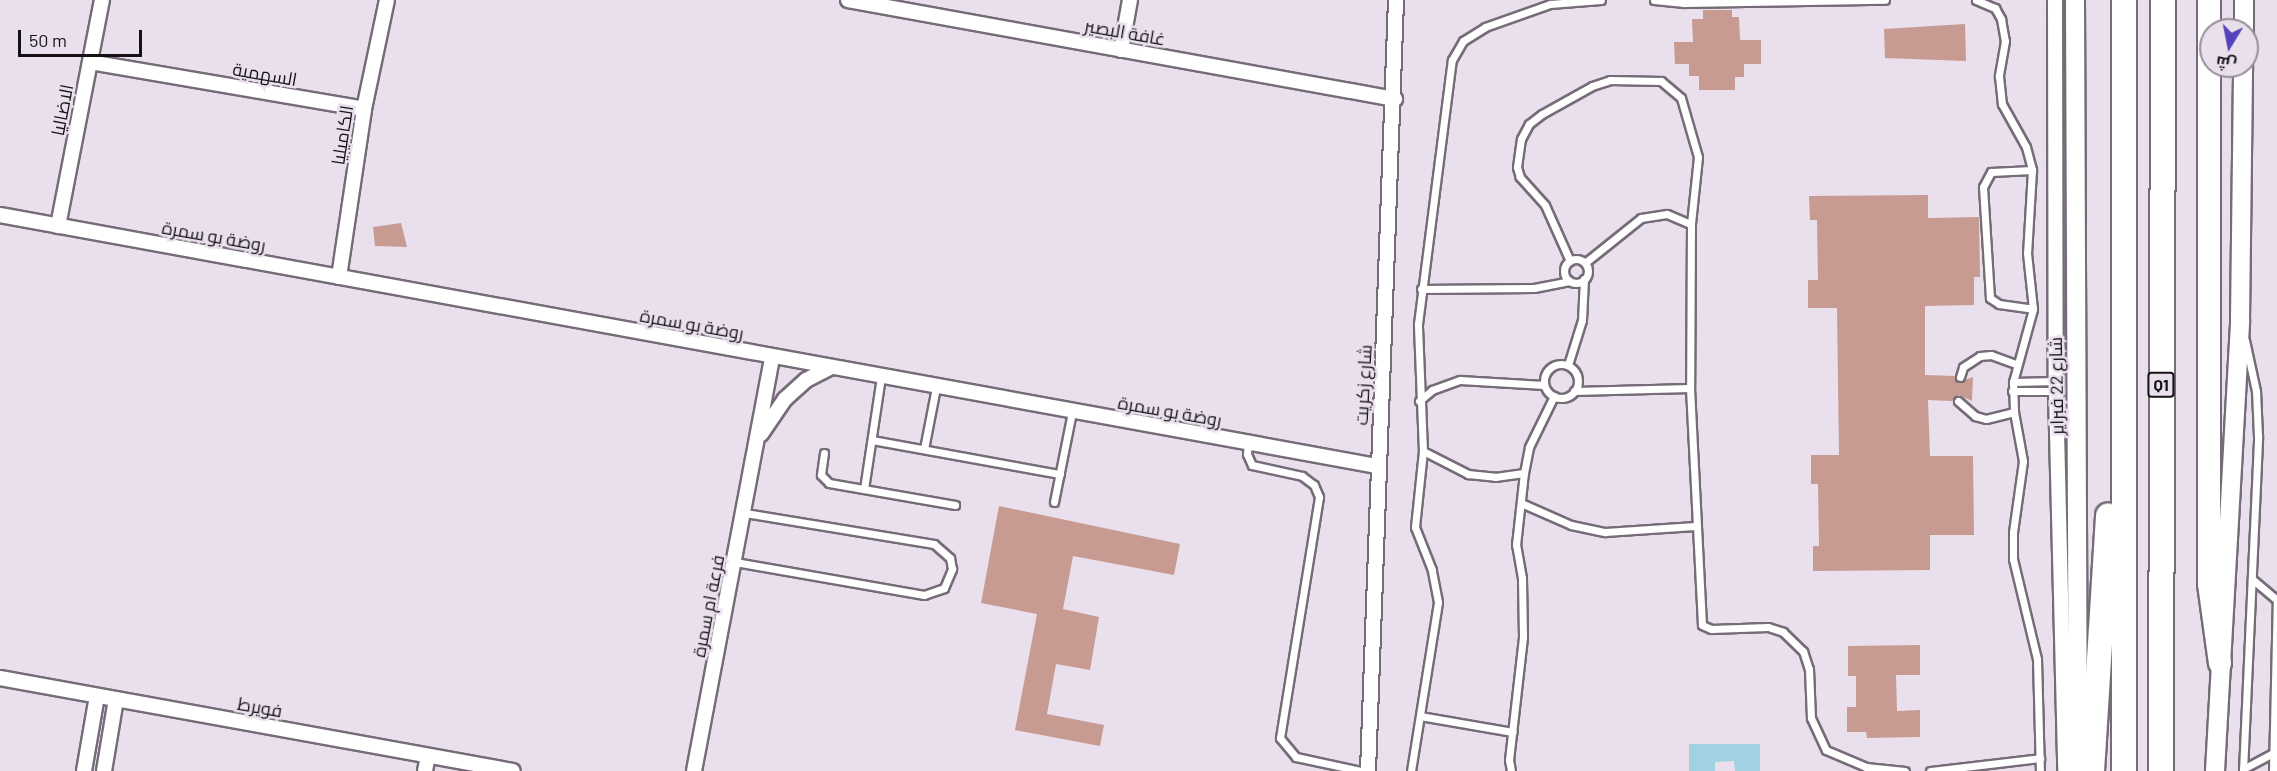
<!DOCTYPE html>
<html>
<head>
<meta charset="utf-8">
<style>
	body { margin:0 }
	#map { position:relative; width:2277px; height:771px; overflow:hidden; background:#eae0ed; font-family:Barlow,Cairo,sans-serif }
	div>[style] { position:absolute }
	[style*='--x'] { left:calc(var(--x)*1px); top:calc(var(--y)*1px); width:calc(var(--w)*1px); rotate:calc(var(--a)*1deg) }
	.water>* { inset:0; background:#a0d2e1 }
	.building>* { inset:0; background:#c79a92 }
	.roads { filter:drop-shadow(2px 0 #756c78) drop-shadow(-2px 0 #756c78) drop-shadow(0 2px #756c78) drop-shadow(0 -2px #756c78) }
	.service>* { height:7px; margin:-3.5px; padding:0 3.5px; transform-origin:3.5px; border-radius:3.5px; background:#fff }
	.service>.ring { margin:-3.5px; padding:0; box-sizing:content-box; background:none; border:7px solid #fff; border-radius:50% }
	.minor>* { height:14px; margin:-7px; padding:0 7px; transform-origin:7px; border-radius:7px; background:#fff }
	.secondary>* { height:18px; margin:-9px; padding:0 9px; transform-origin:9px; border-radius:9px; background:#fff }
	.trunk>* { height:22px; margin:-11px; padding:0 11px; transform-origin:11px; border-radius:11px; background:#fff }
	.motorway>* { height:24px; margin:-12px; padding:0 12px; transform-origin:12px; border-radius:12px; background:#fff }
	span { translate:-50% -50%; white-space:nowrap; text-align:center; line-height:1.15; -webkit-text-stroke:5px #eae0ed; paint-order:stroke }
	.shield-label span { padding:2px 4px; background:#eae0ed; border:2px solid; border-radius:4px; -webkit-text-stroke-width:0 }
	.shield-label { font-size:16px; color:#151216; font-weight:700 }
	.street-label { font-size:18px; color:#151216 }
	.north { position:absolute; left:2199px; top:18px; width:60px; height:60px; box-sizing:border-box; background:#eae0ed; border:2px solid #958e97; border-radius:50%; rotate:190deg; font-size:16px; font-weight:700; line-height:24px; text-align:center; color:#151216 }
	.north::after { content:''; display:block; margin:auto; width:21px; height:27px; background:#5342b9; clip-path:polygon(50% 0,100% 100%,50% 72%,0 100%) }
	.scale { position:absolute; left:18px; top:30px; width:124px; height:27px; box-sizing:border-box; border:3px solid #151216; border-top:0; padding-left:8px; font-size:18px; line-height:21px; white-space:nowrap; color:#151216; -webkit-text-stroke:4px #eae0ed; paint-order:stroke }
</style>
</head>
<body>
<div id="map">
	<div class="water">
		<div style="clip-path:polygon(1689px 744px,1760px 744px,1760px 771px,1735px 771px,1734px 761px,1715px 762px,1715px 771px,1689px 771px)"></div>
	</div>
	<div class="building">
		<div style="clip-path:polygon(1703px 10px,1732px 10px,1732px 17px,1739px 17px,1740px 40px,1761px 40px,1761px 64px,1744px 64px,1744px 77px,1735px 77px,1735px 90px,1699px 90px,1699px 76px,1689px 76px,1689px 64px,1675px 64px,1674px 42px,1693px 42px,1692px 19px,1703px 19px)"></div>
		<div style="clip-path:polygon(1965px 24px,1966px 61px,1885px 58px,1884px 29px)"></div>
		<div style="clip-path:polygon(1928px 195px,1928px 218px,1979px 217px,1980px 277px,1974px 277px,1974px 305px,1925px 306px,1925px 375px,1955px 376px,1959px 382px,1973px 377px,1972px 401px,1959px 395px,1952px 401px,1928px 400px,1930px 456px,1973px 456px,1974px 535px,1930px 535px,1930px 570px,1813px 571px,1813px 546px,1819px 546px,1818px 484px,1811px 484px,1811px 455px,1839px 455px,1837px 308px,1808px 308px,1808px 280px,1818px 280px,1817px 220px,1810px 220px,1809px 196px)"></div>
		<div style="clip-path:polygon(401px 223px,407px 247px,375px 246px,373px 227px)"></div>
		<div style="clip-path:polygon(999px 506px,1180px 544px,1174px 575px,1073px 556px,1063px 609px,1099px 617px,1090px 670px,1056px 664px,1047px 714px,1104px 725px,1100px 746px,1015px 730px,1037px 614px,981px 603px)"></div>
		<div style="clip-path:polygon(1920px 645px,1920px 675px,1896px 675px,1897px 711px,1920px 710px,1920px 737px,1867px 738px,1866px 732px,1847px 732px,1847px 707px,1856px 707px,1856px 676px,1848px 676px,1848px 646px)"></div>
	</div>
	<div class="roads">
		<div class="service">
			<div style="--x:1654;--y:0;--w:30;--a:6"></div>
			<div style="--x:1684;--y:3;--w:201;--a:-0.9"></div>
			<div style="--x:1976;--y:0;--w:21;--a:23"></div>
			<div style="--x:1995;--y:8;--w:13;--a:61"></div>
			<div style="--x:2001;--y:19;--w:22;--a:80"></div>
			<div style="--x:2005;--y:41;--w:36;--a:100"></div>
			<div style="--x:1999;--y:76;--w:28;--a:84"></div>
			<div style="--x:2002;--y:104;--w:49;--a:60.8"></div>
			<div style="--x:2026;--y:147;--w:24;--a:75"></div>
			<div style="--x:2032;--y:170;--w:83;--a:93.4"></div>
			<div style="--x:2027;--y:253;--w:56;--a:83.9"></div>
			<div style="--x:2033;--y:309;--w:76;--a:105.3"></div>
			<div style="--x:2013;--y:382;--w:30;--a:88"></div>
			<div style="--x:2014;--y:412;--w:50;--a:79.6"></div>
			<div style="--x:2023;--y:461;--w:72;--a:98"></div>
			<div style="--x:2013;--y:532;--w:27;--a:90"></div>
			<div style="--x:2013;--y:559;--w:103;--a:76.5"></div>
			<div style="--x:2037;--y:659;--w:112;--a:88.5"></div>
			<div style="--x:2032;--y:170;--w:41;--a:177.2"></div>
			<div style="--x:1991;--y:172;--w:17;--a:118"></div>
			<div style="--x:1983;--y:187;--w:111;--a:86.4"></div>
			<div style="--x:1990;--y:298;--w:11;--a:34"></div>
			<div style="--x:1999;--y:304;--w:34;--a:8"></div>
			<div class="ring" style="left:1564px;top:259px;width:17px;height:17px"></div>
			<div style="--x:1570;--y:261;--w:61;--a:-114.1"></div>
			<div style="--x:1545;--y:205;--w:38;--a:-132"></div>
			<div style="--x:1520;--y:177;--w:10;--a:-107"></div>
			<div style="--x:1517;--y:167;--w:28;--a:-82"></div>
			<div style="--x:1521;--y:139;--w:17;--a:-62"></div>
			<div style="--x:1529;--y:124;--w:16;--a:-38"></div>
			<div style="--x:1542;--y:114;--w:57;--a:-29.2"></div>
			<div style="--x:1592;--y:86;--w:19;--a:-18"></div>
			<div style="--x:1610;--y:80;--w:51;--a:1.1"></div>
			<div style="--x:1661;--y:81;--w:26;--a:40"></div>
			<div style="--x:1681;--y:98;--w:61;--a:73.9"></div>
			<div style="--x:1698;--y:157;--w:67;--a:96"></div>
			<div style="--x:1691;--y:224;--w:164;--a:90.3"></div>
			<div style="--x:1690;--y:388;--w:237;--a:87.1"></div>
			<div style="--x:1702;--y:625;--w:10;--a:24"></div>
			<div style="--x:1711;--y:629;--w:57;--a:-2"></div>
			<div style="--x:1768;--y:627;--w:16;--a:18"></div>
			<div style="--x:1783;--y:632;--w:28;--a:44"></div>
			<div style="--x:1803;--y:651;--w:19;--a:72"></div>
			<div style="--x:1809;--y:669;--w:49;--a:87.7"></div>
			<div style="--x:1811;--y:718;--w:35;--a:65"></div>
			<div style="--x:1826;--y:750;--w:43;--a:23"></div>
			<div style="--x:1866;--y:767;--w:39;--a:6"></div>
			<div style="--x:1586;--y:262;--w:70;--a:-38.7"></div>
			<div style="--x:1641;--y:218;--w:26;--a:-9"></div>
			<div style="--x:1667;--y:214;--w:26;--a:23"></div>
			<div style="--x:1421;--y:289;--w:113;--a:-0.5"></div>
			<div style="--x:1534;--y:288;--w:36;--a:-11"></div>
			<div class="ring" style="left:1544px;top:364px;width:27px;height:27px"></div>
			<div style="--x:1568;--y:365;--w:47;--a:-72.7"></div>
			<div style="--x:1582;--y:320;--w:41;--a:-87.2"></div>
			<div style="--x:1960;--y:377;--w:10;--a:-73"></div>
			<div style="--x:1963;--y:367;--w:20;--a:-33"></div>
			<div style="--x:1980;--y:356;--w:11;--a:-5"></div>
			<div style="--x:1991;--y:355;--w:27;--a:20"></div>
			<div style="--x:2013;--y:382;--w:43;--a:-1.3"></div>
			<div style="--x:1574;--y:391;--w:116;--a:-1.5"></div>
			<div style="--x:2012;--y:391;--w:44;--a:0"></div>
			<div style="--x:1419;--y:401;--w:17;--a:-40"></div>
			<div style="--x:1432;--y:390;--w:30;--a:-20"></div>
			<div style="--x:1460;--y:380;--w:84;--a:3.4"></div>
			<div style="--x:1958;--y:401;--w:23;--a:41"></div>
			<div style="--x:1975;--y:416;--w:11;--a:15"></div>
			<div style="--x:1986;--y:419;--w:29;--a:-14"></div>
			<div style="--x:872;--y:440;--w:191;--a:10.3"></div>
			<div style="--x:1248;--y:444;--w:10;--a:96"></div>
			<div style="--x:1247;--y:454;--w:12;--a:66"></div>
			<div style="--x:1252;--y:465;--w:51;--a:12.4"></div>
			<div style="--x:1302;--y:476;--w:15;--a:37"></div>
			<div style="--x:1314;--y:485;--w:13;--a:67"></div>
			<div style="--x:1319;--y:497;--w:244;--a:99.2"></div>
			<div style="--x:1280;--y:738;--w:25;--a:50"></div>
			<div style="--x:1296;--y:757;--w:66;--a:12.2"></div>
			<div style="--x:924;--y:449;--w:63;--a:-79"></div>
			<div style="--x:1423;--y:451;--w:51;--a:27.1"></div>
			<div style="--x:1468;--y:474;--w:27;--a:6"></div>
			<div style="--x:1495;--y:477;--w:29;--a:-8"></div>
			<div style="--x:824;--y:453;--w:22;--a:98"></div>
			<div style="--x:821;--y:475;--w:11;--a:45"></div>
			<div style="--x:829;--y:483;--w:128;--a:9.9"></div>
			<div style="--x:864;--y:489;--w:113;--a:-81.4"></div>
			<div style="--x:1054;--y:502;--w:92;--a:-78.7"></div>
			<div style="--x:1521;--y:503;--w:55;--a:23.7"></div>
			<div style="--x:1571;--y:525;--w:35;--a:12"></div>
			<div style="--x:1605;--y:532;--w:90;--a:-3.8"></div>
			<div style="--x:735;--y:562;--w:192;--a:9.9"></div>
			<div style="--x:924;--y:595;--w:21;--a:-19"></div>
			<div style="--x:944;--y:588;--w:21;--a:-67"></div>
			<div style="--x:952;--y:569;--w:11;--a:-100"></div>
			<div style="--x:950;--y:558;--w:21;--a:-139"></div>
			<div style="--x:934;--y:544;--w:193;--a:-170.7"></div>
			<div style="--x:2252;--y:579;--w:33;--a:40"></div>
			<div style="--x:1420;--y:716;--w:94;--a:9.8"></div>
			<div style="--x:2243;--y:769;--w:36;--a:-28"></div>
			<div style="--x:1411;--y:771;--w:171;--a:-80.9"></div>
			<div style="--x:1438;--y:602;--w:33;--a:-101"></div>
			<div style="--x:1432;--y:570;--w:46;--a:-111.6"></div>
			<div style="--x:1415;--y:527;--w:76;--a:-84"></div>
			<div style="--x:1423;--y:451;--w:127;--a:-92.3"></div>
			<div style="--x:1418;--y:324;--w:266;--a:-82.7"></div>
			<div style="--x:1452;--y:60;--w:22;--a:-60"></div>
			<div style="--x:1463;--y:41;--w:26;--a:-32"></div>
			<div style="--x:1485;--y:27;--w:69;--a:-19.5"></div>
			<div style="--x:1550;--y:4;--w:51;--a:-4.5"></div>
			<div style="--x:1511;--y:771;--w:11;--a:-100"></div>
			<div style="--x:1509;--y:760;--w:124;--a:-83.5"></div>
			<div style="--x:1523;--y:637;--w:59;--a:-91"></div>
			<div style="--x:1522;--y:578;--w:34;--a:-100"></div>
			<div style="--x:1516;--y:545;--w:72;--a:-83.7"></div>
			<div style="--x:1524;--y:473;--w:26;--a:-79"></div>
			<div style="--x:1529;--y:447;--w:57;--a:-63.9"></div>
			<div style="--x:1930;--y:771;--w:111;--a:-6.7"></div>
			<div style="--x:2243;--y:771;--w:335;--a:-87.4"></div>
			<div style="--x:2258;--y:436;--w:45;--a:-92.5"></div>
			<div style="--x:2256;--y:391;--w:52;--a:-102.2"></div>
			<div style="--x:2273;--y:771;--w:171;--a:-88.7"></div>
		</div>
		<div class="minor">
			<div style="--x:848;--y:0;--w:556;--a:10.26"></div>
			<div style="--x:2055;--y:0;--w:391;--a:89.9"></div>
			<div style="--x:2056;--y:391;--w:380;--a:88.6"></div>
			<div style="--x:1121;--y:50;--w:51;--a:-79.8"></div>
			<div style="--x:90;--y:62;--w:278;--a:9.7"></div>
			<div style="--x:0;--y:215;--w:1400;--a:10.33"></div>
			<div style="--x:58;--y:226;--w:230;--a:-79"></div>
			<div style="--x:339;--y:277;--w:170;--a:-81.5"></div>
			<div style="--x:364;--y:109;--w:111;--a:-78.1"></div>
			<div style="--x:761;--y:434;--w:42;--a:-55.6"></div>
			<div style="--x:785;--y:399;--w:28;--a:-42"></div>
			<div style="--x:806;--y:380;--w:28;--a:-27"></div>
			<div style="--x:0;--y:678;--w:521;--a:10.28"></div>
			<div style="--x:84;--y:771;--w:76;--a:-80.2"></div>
			<div style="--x:104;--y:771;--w:73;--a:-80.5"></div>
			<div style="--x:425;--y:771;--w:15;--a:-79"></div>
			<div style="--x:694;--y:771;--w:421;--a:-79.3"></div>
			<div style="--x:1368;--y:771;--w:772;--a:-87.92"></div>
		</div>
		<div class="secondary">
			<div style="--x:2075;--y:0;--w:771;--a:89.78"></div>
			<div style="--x:2244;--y:30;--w:30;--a:-90"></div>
			<div style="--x:2215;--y:771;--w:452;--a:-86.8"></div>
			<div style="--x:2240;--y:320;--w:254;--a:-89.3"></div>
		</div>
		<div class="trunk">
			<div style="--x:2209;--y:0;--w:584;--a:90"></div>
			<div style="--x:2209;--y:584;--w:80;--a:82.1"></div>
		</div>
		<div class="motorway">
			<div style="--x:2124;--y:0;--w:771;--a:90"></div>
			<div style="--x:2092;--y:771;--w:256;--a:-86.4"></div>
			<div style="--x:2161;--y:771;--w:771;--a:-89.85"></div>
		</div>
	</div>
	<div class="shield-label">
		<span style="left:2161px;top:385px">Q1</span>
	</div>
	<div class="street-label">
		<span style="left:1125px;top:32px;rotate:10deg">غافة البصير</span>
		<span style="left:265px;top:74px;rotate:10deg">السهمية</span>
		<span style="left:62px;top:110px;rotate:-79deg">الاضاليا</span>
		<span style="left:342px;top:135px;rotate:-81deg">الكاميليا</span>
		<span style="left:214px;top:236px;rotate:10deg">روضة بو سمرة</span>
		<span style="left:692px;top:324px;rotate:10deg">روضة بو سمرة</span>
		<span style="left:1363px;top:385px;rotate:-87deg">شارع زكريت</span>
		<span style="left:2056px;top:386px;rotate:-91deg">شارع 22 فبراير</span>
		<span style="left:1170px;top:411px;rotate:10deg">روضة بو سمرة</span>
		<span style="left:708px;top:606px;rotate:-79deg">فرعة ام سمرة</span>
		<span style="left:260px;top:707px;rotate:10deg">فويرط</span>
	</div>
	<div class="north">ش</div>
	<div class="scale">50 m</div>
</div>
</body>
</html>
